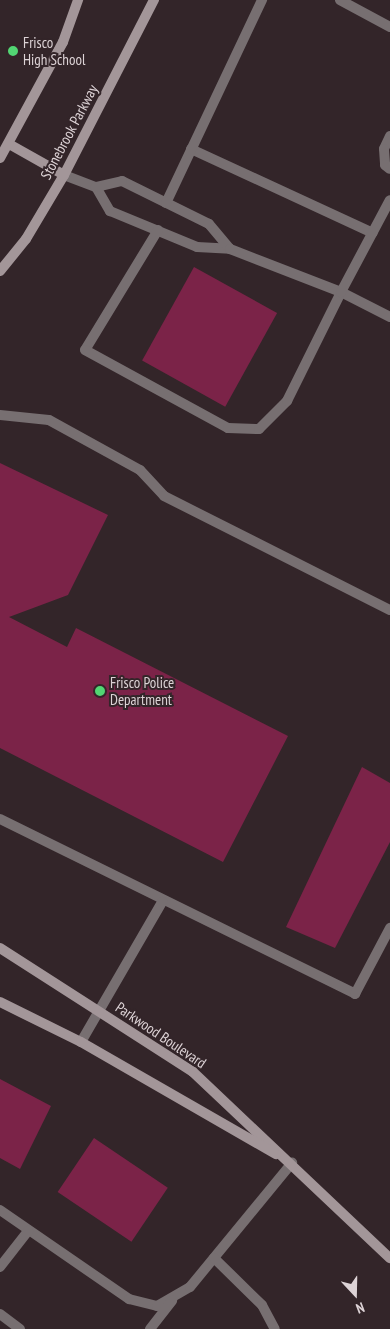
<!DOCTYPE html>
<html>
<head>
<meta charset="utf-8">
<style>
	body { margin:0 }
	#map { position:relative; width:390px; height:1329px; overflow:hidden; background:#332529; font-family:"PT Sans Narrow",sans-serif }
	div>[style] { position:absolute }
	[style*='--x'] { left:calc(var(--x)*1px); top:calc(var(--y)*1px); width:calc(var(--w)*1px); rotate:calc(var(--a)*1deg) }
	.building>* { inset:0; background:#7b2348; transform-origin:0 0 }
	.service>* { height:10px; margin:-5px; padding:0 5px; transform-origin:5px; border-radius:5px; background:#776f71 }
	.secondary>* { height:10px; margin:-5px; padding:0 5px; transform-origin:5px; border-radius:5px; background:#a39699 }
	.dots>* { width:14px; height:14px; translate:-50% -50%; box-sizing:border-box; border:2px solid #332529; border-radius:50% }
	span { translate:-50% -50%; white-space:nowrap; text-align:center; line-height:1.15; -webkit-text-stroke:4px #332529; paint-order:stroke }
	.poi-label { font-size:15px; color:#ddd3d6 }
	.left { translate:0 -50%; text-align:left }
	.street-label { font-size:15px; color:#ddd3d6 }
	.north { position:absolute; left:330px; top:1269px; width:50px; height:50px; -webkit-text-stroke:4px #332529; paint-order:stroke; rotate:159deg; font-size:14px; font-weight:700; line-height:20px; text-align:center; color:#ddd3d6 }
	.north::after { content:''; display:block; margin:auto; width:18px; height:22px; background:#ddd3d6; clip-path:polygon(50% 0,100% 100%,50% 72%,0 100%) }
</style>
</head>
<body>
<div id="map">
	<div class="building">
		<div style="left:194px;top:267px;width:95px;height:107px;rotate:29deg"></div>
		<div style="clip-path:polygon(0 463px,108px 515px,68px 595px,9px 617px,67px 647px,76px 628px,288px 736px,223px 862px,0 748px)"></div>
		<div style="clip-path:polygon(362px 767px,390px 783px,390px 842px,335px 948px,286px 927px)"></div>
		<div style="clip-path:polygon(0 1079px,51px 1106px,20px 1169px,0 1158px)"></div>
		<div style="left:94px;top:1138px;width:89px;height:65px;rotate:34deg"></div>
	</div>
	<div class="service">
		<div style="--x:340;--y:0;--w:57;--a:28.4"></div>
		<div style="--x:390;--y:136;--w:14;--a:115"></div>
		<div style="--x:384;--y:149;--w:16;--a:86"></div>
		<div style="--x:385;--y:165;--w:6;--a:39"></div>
		<div style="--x:191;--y:149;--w:200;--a:24.8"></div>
		<div style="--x:64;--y:175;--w:34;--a:21"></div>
		<div style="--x:96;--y:187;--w:28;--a:60"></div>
		<div style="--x:110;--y:211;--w:94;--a:22.5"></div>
		<div style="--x:197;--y:247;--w:33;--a:3"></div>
		<div style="--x:230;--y:249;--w:33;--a:-130"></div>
		<div style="--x:209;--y:224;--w:97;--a:-153.7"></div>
		<div style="--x:122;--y:181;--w:27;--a:167"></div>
		<div style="--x:166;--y:203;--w:225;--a:-64.7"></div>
		<div style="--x:158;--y:230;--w:140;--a:121.3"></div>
		<div style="--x:85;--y:350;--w:163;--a:28.6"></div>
		<div style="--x:228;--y:428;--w:31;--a:2"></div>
		<div style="--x:259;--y:429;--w:40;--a:-45"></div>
		<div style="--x:287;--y:401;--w:122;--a:-63.6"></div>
		<div style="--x:341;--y:292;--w:55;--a:27"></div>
		<div style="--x:230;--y:249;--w:119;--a:21.2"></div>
		<div style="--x:341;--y:292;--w:104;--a:-62"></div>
		<div style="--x:0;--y:415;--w:49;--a:5.8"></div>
		<div style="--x:49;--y:420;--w:104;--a:28.8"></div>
		<div style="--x:140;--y:470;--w:35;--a:47"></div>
		<div style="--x:164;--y:496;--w:253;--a:26.8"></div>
		<div style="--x:0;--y:819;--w:396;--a:26.2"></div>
		<div style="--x:355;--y:994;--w:75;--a:-62.1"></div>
		<div style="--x:81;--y:1042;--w:162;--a:-59.9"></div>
		<div style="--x:0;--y:1210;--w:157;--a:34.6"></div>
		<div style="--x:129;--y:1299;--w:29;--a:14"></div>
		<div style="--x:157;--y:1306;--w:38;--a:-30"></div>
		<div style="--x:190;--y:1287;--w:161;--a:-50.6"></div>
		<div style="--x:214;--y:1258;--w:67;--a:44.4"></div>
		<div style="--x:262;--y:1305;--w:27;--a:62"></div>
		<div style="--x:0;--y:1267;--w:46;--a:-52.1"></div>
		<div style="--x:0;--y:1314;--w:25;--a:37"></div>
		<div style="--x:150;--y:1329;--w:36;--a:-52"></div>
	</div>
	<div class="secondary">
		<div style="--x:9;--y:144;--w:63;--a:29.4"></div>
		<div style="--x:0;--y:158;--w:132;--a:-61.5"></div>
		<div style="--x:63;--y:42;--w:45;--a:-70.3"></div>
		<div style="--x:0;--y:271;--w:41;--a:-50.9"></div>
		<div style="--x:26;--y:239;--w:74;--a:-59.3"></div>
		<div style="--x:64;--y:175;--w:197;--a:-62.8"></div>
		<div style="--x:0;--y:948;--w:229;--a:32.7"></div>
		<div style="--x:193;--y:1072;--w:271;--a:43.4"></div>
		<div style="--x:0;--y:1002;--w:90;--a:26.3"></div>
		<div style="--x:81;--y:1042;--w:225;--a:29.9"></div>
	</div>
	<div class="dots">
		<div style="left:13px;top:51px;background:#52d673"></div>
		<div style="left:100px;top:691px;background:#52d673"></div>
	</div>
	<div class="poi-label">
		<span class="left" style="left:23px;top:51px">Frisco<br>High School</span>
		<span class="left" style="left:110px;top:691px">Frisco Police<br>Department</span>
	</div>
	<div class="street-label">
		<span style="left:69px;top:132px;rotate:-62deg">Stonebrook Parkway</span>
		<span style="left:161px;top:1035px;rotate:34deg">Parkwood Boulevard</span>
	</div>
	<div class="north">N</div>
</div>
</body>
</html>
